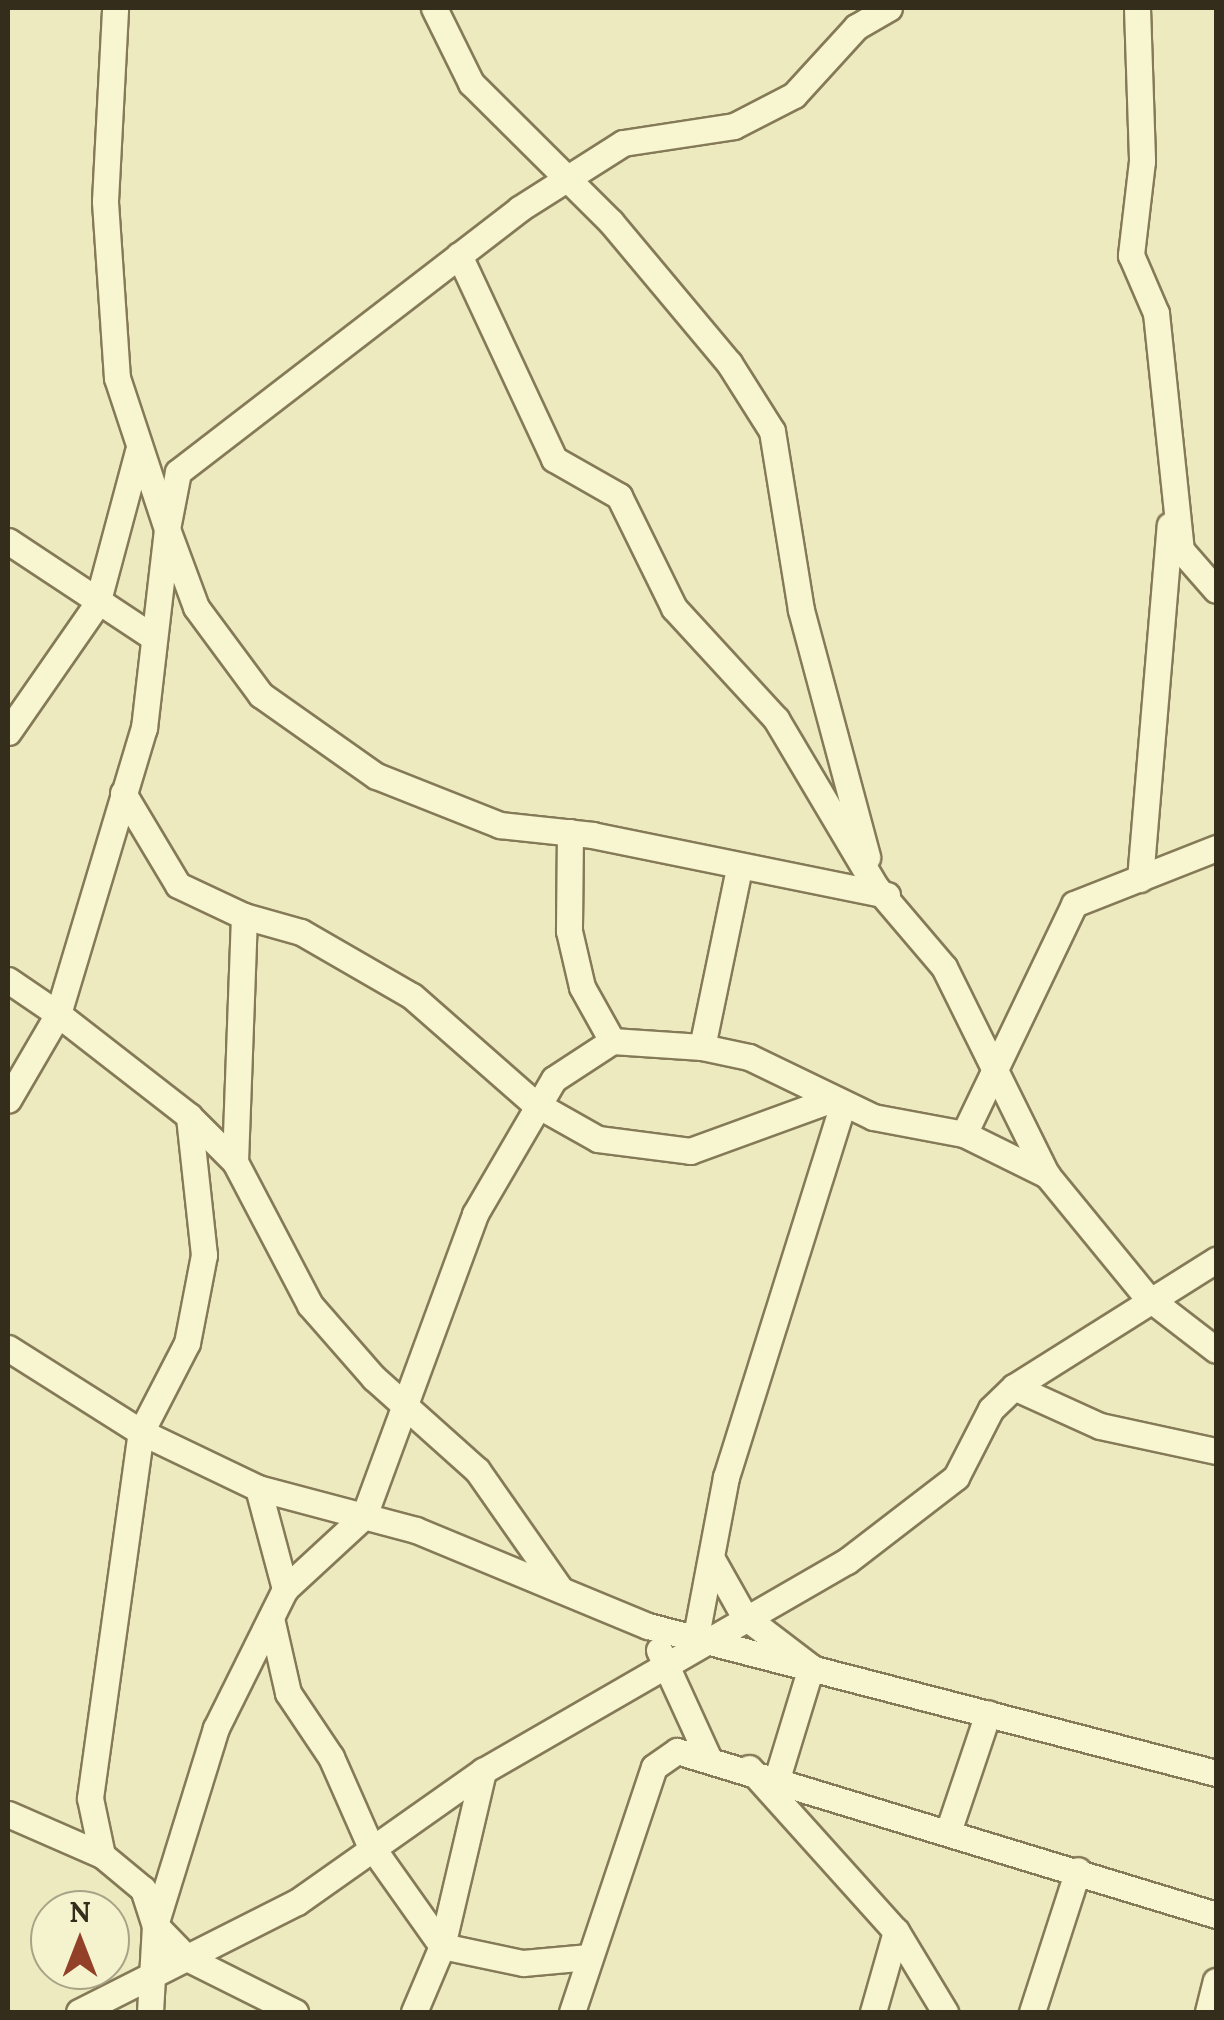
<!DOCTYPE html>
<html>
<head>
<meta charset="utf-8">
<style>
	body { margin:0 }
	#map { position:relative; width:1224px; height:2020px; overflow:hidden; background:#edeabf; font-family:Lora,serif }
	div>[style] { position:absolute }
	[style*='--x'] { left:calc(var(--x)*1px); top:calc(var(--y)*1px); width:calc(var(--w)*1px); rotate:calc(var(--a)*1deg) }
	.roads { filter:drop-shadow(2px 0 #857a57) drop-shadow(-2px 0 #857a57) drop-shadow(0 2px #857a57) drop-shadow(0 -2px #857a57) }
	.minor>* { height:25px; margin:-12.5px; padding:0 12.5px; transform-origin:12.5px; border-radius:12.5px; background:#f8f5d1 }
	span { translate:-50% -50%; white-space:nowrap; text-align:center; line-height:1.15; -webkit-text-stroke:8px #f5f2ce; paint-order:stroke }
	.frame { position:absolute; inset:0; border:10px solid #352d1c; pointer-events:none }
	.north { position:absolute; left:30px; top:1890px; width:100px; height:100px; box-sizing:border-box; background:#f5f2ce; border:2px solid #a8a387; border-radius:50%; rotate:0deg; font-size:28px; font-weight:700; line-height:40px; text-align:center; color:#352d1c }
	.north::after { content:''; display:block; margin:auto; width:35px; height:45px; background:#934028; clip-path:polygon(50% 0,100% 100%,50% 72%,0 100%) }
</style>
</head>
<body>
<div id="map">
	<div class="roads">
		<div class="minor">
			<div style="--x:434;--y:8;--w:84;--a:63.7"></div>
			<div style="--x:471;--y:83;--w:197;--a:44.8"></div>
			<div style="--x:611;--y:222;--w:184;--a:50.1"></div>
			<div style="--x:729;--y:363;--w:80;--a:57.7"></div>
			<div style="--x:772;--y:431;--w:181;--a:80.8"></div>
			<div style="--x:801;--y:610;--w:256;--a:75"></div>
			<div style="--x:1137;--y:8;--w:153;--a:88.1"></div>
			<div style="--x:1142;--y:161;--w:95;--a:96.7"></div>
			<div style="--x:1131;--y:255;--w:63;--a:66.7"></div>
			<div style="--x:1156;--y:313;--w:238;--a:84"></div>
			<div style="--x:1181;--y:550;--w:53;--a:48.8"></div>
			<div style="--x:459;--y:255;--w:225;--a:65"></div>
			<div style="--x:554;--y:459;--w:75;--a:29.6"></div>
			<div style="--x:619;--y:496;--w:125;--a:63.8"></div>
			<div style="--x:674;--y:608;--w:151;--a:47.4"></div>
			<div style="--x:776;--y:719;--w:194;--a:59.3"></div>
			<div style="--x:875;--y:886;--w:106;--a:49.6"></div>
			<div style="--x:944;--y:967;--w:232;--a:63.7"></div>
			<div style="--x:1047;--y:1175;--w:156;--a:50.7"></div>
			<div style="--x:1146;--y:1296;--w:88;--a:37.6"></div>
			<div style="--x:8;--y:541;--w:170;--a:33.5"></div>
			<div style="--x:8;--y:732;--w:156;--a:-55.2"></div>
			<div style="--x:97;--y:604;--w:158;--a:-75"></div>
			<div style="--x:123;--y:793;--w:107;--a:59.1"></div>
			<div style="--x:178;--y:885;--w:73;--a:25.2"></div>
			<div style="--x:244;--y:916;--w:246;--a:92.1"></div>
			<div style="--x:570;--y:832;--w:99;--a:90.6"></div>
			<div style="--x:569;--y:931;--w:57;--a:76.9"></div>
			<div style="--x:582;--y:987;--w:62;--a:60.9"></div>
			<div style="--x:1140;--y:879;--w:355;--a:-85.2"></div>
			<div style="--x:887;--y:895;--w:300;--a:-168.5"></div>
			<div style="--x:593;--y:835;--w:94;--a:-173.9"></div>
			<div style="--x:500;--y:825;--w:133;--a:-158.4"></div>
			<div style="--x:376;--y:776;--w:141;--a:-144.8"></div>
			<div style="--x:261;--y:695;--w:109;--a:-126.5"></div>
			<div style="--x:196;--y:607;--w:83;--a:-110.4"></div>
			<div style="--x:167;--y:529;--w:58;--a:-79.1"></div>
			<div style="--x:178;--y:472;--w:431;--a:-37.6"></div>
			<div style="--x:519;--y:209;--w:123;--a:-32.4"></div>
			<div style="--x:623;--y:143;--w:112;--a:-8.7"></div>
			<div style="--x:734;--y:126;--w:68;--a:-27.3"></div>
			<div style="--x:794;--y:95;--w:92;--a:-47.6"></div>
			<div style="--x:856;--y:27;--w:38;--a:-30"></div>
			<div style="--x:244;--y:916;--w:59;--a:15.7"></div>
			<div style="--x:301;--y:932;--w:128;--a:30"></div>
			<div style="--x:412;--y:996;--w:162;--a:41.3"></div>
			<div style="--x:534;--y:1103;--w:73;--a:29.4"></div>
			<div style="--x:598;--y:1139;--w:93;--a:7.4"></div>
			<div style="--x:690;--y:1151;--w:152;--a:-20"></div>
			<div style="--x:8;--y:980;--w:60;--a:34.2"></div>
			<div style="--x:58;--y:1014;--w:99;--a:120.2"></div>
			<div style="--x:702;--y:1047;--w:183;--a:-78.3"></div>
			<div style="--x:189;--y:1116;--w:65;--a:45"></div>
			<div style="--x:235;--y:1162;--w:161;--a:62.3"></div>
			<div style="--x:310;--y:1305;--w:97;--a:48.8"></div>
			<div style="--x:374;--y:1378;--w:138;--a:41.8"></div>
			<div style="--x:477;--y:1470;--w:146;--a:55"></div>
			<div style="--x:964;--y:1134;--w:255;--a:-64.4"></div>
			<div style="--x:1074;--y:904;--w:153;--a:-21.5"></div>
			<div style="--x:8;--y:1348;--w:157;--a:32.3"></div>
			<div style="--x:141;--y:1432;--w:130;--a:25.6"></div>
			<div style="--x:258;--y:1488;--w:163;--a:14.9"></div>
			<div style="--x:416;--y:1530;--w:251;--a:22.5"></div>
			<div style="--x:648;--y:1626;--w:587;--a:14.51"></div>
			<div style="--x:1014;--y:1387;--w:94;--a:24.4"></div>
			<div style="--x:1100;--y:1426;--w:119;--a:12.2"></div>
			<div style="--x:258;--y:1488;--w:105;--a:75"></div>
			<div style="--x:712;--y:1559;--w:65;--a:60.7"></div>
			<div style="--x:744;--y:1616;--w:84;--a:37.3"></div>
			<div style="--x:811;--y:1667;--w:113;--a:107"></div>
			<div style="--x:271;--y:1618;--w:77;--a:77.2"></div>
			<div style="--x:288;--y:1693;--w:77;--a:56.1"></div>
			<div style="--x:331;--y:1757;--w:94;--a:66.2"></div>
			<div style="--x:369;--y:1843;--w:126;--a:54.7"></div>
			<div style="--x:442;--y:1946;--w:83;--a:11.9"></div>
			<div style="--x:523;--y:1963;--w:66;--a:-5.2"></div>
			<div style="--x:695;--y:1641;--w:167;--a:-79.3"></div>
			<div style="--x:726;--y:1477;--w:391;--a:-72.6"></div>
			<div style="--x:659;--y:1650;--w:115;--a:65.4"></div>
			<div style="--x:749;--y:1768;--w:219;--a:48"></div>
			<div style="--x:896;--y:1931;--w:95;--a:58.8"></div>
			<div style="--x:8;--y:1814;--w:103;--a:23.6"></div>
			<div style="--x:102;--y:1855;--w:53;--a:39.7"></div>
			<div style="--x:143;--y:1889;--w:38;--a:72"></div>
			<div style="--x:155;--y:1925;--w:46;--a:45.9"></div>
			<div style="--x:187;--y:1958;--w:121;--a:26.6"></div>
			<div style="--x:949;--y:1829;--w:122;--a:-71.4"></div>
			<div style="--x:102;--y:1855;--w:58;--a:-101.9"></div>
			<div style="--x:90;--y:1798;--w:370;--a:-82.1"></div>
			<div style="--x:141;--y:1432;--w:100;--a:-62.7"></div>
			<div style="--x:187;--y:1343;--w:90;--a:-79.1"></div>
			<div style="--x:204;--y:1255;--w:140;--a:-96.2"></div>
			<div style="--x:189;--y:1116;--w:166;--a:-142.1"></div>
			<div style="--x:58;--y:1014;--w:299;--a:-73.3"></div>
			<div style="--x:144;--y:728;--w:200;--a:-83.4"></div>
			<div style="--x:167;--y:529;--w:159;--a:-108.3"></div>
			<div style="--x:117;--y:378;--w:177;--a:-93.9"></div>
			<div style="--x:105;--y:201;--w:193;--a:-87"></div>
			<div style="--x:79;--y:2012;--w:244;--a:-26.8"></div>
			<div style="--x:297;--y:1902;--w:228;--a:-35.2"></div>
			<div style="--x:483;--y:1771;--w:420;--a:-30"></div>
			<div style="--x:847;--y:1561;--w:138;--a:-37.6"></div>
			<div style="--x:956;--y:1477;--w:76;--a:-62.8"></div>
			<div style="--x:991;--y:1409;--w:32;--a:-44"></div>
			<div style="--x:1014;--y:1387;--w:239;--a:-32.2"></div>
			<div style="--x:150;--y:2012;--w:87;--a:-86.7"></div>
			<div style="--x:155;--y:1925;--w:206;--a:-72.8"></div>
			<div style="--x:216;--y:1728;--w:155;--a:-63.6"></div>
			<div style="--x:285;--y:1589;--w:108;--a:-42.7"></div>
			<div style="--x:364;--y:1516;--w:322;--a:-69.8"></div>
			<div style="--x:475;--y:1214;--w:156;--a:-59.7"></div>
			<div style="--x:554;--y:1079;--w:69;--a:-33.2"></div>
			<div style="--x:612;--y:1041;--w:90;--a:3.8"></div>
			<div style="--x:702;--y:1047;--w:48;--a:12"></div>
			<div style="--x:749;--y:1057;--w:138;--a:25.8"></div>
			<div style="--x:873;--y:1117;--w:93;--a:10.6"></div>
			<div style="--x:964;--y:1134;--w:93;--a:26.3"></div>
			<div style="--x:414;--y:2012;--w:72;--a:-67"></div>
			<div style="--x:442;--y:1946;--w:180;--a:-76.8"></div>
			<div style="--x:572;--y:2012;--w:258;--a:-71.5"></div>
			<div style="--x:654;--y:1767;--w:28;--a:-35"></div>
			<div style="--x:677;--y:1751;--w:563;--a:16.92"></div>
			<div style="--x:873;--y:2012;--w:84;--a:-74.1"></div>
			<div style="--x:1032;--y:2012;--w:149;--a:-72.1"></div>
			<div style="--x:1208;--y:2012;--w:32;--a:-76"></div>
		</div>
	</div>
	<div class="frame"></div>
	<div class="north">N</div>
</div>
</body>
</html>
